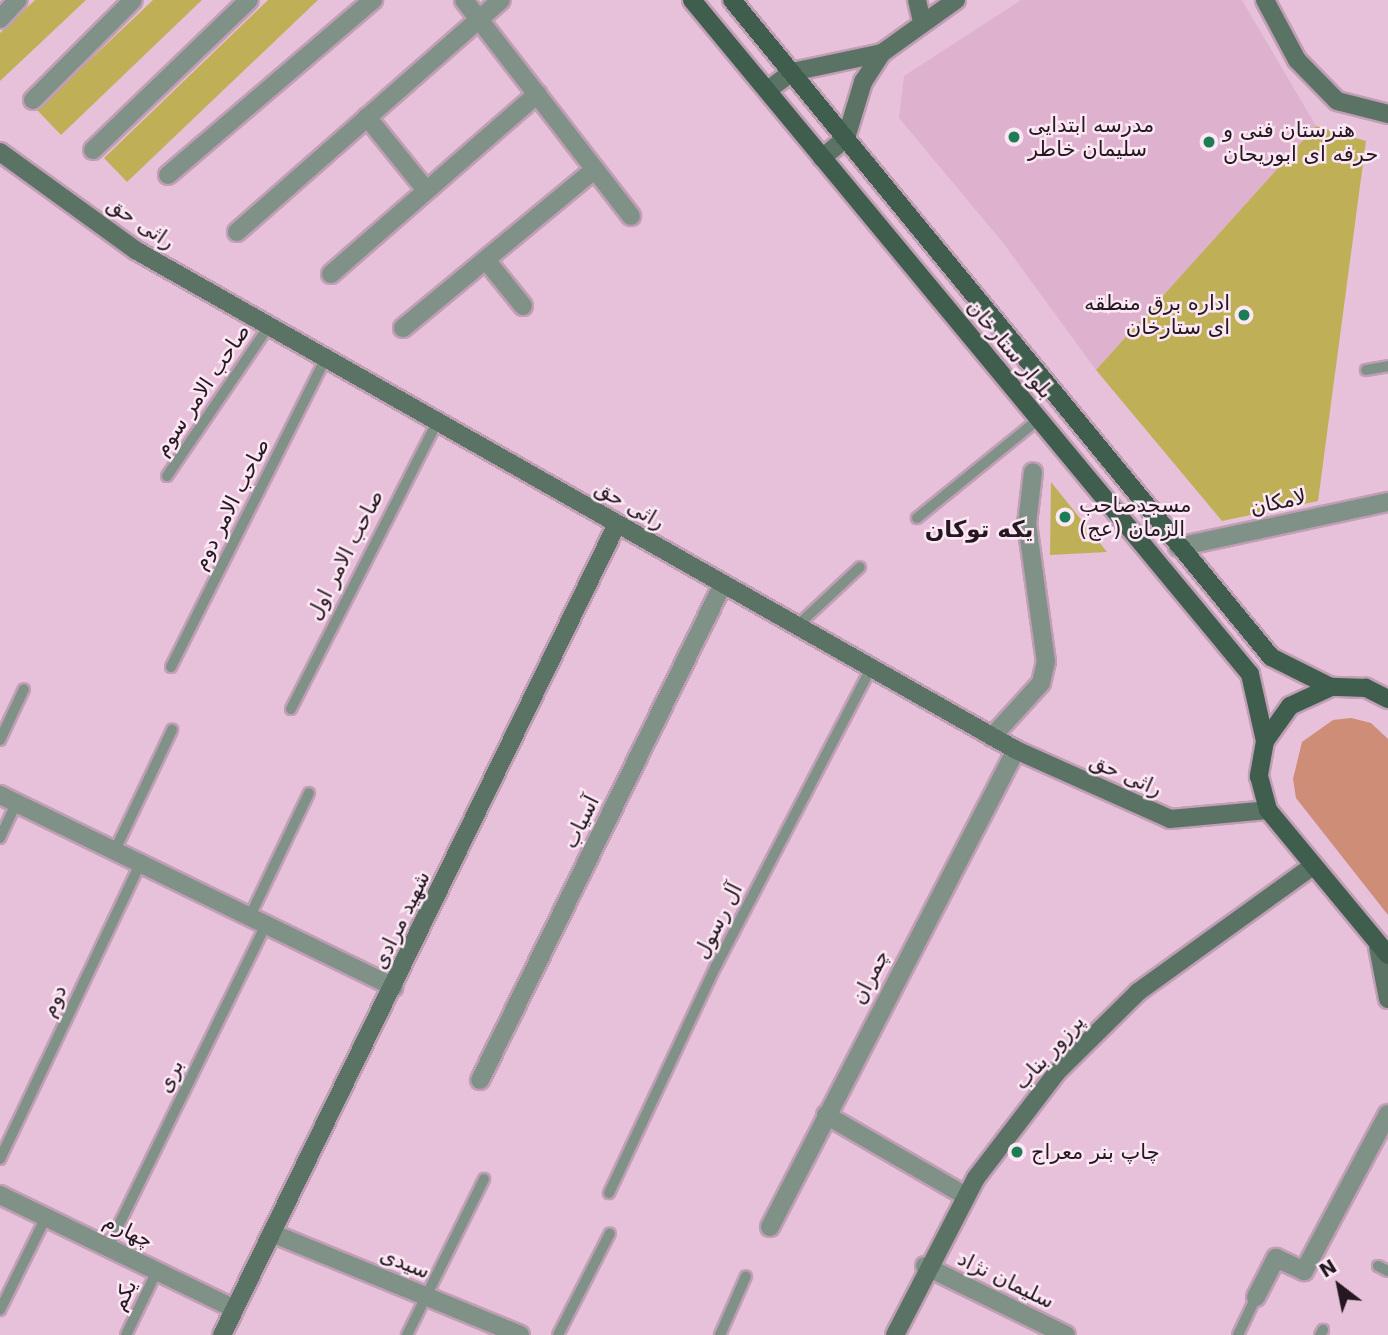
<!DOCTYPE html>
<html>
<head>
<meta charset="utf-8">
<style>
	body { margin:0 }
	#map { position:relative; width:1388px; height:1335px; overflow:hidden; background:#e7c0d9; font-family:"DejaVu Sans","Noto Sans Arabic",sans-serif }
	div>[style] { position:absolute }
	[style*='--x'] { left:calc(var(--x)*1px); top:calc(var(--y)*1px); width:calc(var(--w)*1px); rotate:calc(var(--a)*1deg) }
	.built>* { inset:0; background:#deb2ce }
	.green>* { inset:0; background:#cd8d77 }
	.building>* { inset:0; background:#bfb058 }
	.roads { filter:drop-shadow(2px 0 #c09eb4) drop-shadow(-2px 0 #c09eb4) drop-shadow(0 2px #c09eb4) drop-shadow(0 -2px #c09eb4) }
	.lane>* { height:10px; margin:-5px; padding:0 5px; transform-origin:5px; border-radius:5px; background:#809187 }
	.street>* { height:18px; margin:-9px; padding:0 9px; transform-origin:9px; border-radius:9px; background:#809187 }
	.secondary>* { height:18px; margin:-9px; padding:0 9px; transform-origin:9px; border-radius:9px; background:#5a7365 }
	.primary>* { height:18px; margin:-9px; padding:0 9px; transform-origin:9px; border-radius:9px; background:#3f5e4d }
	.dots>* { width:19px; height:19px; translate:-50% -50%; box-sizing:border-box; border:4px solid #fce8f4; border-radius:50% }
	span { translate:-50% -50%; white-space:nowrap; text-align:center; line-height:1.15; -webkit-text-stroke:5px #fce8f4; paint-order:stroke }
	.poi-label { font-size:21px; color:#251821 }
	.left { translate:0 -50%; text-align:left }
	.right { translate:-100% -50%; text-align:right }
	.street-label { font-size:21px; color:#251821 }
	.neighbourhood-label { font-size:23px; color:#251821; font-weight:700 }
	.north { position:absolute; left:1304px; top:1251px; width:70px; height:70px; -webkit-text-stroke:5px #fce8f4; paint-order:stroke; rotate:328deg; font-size:19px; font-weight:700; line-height:28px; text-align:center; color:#251821 }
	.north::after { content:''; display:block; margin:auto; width:24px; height:32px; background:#251821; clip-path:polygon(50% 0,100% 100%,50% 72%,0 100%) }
</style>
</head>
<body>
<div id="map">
	<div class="built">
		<div style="clip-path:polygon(1021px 0,1242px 0,1316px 126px,1096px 370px,1004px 244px,899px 118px,904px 76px)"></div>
	</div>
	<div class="green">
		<div style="clip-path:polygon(1351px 718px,1371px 723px,1388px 739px,1388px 915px,1296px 798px,1293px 779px,1302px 742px,1333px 720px)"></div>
	</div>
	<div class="building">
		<div style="clip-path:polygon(35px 0,86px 0,0 81px,0 33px)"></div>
		<div style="clip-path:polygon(153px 0,202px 0,61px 135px,37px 110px)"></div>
		<div style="clip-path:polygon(268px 0,318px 0,127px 182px,104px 158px)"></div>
		<div style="clip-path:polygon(1316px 126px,1366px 141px,1318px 501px,1222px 521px,1096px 370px)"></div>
		<div style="clip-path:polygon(1051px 482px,1107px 552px,1050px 555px)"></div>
	</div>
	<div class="roads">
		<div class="lane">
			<div style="--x:1366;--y:370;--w:22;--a:-10"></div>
			<div style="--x:167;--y:476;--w:181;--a:-55.8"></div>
			<div style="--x:917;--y:518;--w:157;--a:-39.1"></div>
			<div style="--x:797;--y:626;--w:86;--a:-43.1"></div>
			<div style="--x:171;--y:667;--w:346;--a:-63.4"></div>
			<div style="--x:291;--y:709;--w:322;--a:-63"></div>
			<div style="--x:0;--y:740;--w:56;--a:-64.8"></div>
			<div style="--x:0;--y:838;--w:40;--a:-65"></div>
			<div style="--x:116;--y:848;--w:131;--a:-64.6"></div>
			<div style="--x:251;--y:914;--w:134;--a:-64.4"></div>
			<div style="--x:0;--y:1159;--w:331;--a:-64.6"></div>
			<div style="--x:609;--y:1193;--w:251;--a:-64.8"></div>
			<div style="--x:716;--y:966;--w:334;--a:-62.5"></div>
			<div style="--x:108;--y:1247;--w:362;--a:-63.9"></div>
			<div style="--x:1378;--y:1266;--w:11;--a:27"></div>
			<div style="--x:0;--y:1310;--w:104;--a:-63.7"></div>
			<div style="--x:126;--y:1335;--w:71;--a:-64.2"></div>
			<div style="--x:407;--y:1335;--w:174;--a:-63.7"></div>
			<div style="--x:558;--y:1335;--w:114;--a:-63"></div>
			<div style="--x:720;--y:1335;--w:64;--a:-66.2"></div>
			<div style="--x:1238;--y:1335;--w:42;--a:-64.7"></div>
			<div style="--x:1320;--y:1335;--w:6;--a:-59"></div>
		</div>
		<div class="street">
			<div style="--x:464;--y:0;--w:273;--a:52.3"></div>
			<div style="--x:0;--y:19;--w:26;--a:-47"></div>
			<div style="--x:33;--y:100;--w:141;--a:-45"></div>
			<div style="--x:367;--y:117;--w:94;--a:51.1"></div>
			<div style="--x:93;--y:150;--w:216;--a:-43.9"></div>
			<div style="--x:168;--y:175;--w:270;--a:-40.5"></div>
			<div style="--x:237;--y:232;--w:351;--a:-41.3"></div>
			<div style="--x:486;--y:260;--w:59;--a:51.2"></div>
			<div style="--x:331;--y:274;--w:274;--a:-41.1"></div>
			<div style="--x:403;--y:328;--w:249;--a:-39.6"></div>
			<div style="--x:1178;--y:547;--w:215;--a:-12.1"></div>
			<div style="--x:992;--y:737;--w:73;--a:-47.8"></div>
			<div style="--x:1041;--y:683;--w:22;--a:-77"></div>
			<div style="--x:1046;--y:662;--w:139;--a:-97.8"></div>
			<div style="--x:1027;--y:524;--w:52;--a:-83.4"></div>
			<div style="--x:0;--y:795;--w:438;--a:26"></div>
			<div style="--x:480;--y:1080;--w:552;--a:-63.9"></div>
			<div style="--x:826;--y:1115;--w:162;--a:30.1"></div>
			<div style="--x:0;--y:1195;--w:261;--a:25.9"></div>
			<div style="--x:770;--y:1227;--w:537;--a:-62.72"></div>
			<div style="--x:274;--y:1234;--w:266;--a:22.3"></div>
			<div style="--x:925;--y:1266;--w:157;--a:26.1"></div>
			<div style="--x:1256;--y:1297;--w:44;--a:-62.9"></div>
			<div style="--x:1276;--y:1258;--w:31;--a:25"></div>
			<div style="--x:1304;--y:1271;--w:178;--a:-61.9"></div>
		</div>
		<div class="secondary">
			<div style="--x:917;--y:0;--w:23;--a:77"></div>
			<div style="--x:1265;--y:0;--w:68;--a:61.9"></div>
			<div style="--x:1297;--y:60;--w:57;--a:45.7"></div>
			<div style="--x:1337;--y:101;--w:53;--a:14.3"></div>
			<div style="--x:768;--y:90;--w:30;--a:-37"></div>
			<div style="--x:792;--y:72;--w:92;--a:-11.9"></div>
			<div style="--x:0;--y:152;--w:169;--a:35.9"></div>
			<div style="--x:137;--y:251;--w:1011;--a:29.58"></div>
			<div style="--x:1016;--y:750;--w:169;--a:24.1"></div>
			<div style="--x:1170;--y:819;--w:98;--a:-5.2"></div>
			<div style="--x:822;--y:158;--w:31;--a:-40"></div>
			<div style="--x:846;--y:138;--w:59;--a:-73.1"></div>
			<div style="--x:863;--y:82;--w:35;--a:-57"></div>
			<div style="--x:882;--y:53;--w:91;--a:-35.6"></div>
			<div style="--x:1378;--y:947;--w:53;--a:79.1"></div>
			<div style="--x:222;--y:1335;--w:902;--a:-64.03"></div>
			<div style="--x:895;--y:1335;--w:177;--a:-62.7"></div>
			<div style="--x:976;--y:1178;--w:133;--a:-52.6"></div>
			<div style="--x:1057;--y:1072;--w:114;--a:-44.6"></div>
			<div style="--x:1138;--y:992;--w:216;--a:-35.8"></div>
		</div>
		<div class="primary">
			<div style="--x:692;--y:0;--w:875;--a:50.38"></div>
			<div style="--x:1250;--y:674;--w:69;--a:77.4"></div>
			<div style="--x:732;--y:0;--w:850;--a:50.63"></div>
			<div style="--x:1271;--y:657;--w:67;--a:26.6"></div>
			<div style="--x:1388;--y:699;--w:25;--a:-153"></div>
			<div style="--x:1366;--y:688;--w:35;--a:-178"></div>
			<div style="--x:1331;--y:687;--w:45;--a:155.1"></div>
			<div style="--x:1290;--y:706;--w:43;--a:125.5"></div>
			<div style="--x:1265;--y:741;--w:36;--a:100"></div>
			<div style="--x:1259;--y:776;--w:35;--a:75"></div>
			<div style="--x:1268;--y:810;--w:188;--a:50.4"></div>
		</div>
	</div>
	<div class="dots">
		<div style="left:1014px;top:137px;background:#1c7c53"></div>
		<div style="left:1209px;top:142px;background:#1c7c53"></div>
		<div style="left:1244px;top:315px;background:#1c7c53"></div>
		<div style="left:1065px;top:517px;background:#1c7c53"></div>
		<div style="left:1017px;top:1152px;background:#1c7c53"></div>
	</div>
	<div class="poi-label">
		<span class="left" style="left:1028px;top:137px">مدرسه ابتدایی<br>سلیمان خاطر</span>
		<span class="left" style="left:1223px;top:142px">هنرستان فنی و<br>حرفه ای ابوریحان</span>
		<span class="right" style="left:1230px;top:315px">اداره برق منطقه<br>ای ستارخان</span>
		<span class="left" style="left:1079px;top:517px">مسجدصاحب<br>الزمان (عج)</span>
		<span class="left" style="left:1031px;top:1152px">چاپ بنر معراج</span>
	</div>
	<div class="street-label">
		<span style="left:141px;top:223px;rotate:34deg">راثی حق</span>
		<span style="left:1010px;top:349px;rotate:50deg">بلوار ستارخان</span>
		<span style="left:202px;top:390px;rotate:-56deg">صاحب الامر سوم</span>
		<span style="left:1278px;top:502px;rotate:-12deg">لامکان</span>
		<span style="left:231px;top:504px;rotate:-63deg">صاحب الامر دوم</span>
		<span style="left:630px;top:505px;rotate:30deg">راثی حق</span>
		<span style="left:345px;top:555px;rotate:-63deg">صاحب الامر اول</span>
		<span style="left:1126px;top:775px;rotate:24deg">راثی حق</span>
		<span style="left:581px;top:822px;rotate:-64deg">آسیاب</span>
		<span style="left:401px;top:920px;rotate:-64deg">شهید مرادی</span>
		<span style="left:718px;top:921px;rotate:-63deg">آل رسول</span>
		<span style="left:870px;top:977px;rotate:-63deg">چمران</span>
		<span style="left:54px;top:1001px;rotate:-65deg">دوم</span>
		<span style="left:1049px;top:1052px;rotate:-48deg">پرزور بناب</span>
		<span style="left:170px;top:1076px;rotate:-64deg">بری</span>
		<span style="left:128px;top:1231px;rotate:26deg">چهارم</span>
		<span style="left:405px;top:1263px;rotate:22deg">سیدی</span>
		<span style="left:1006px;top:1280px;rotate:26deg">سلیمان نژاد</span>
		<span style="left:124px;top:1295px;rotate:-64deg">یکم</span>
	</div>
	<div class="neighbourhood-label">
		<span style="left:979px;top:529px">یکه توکان</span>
	</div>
	<div class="north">N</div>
</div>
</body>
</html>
